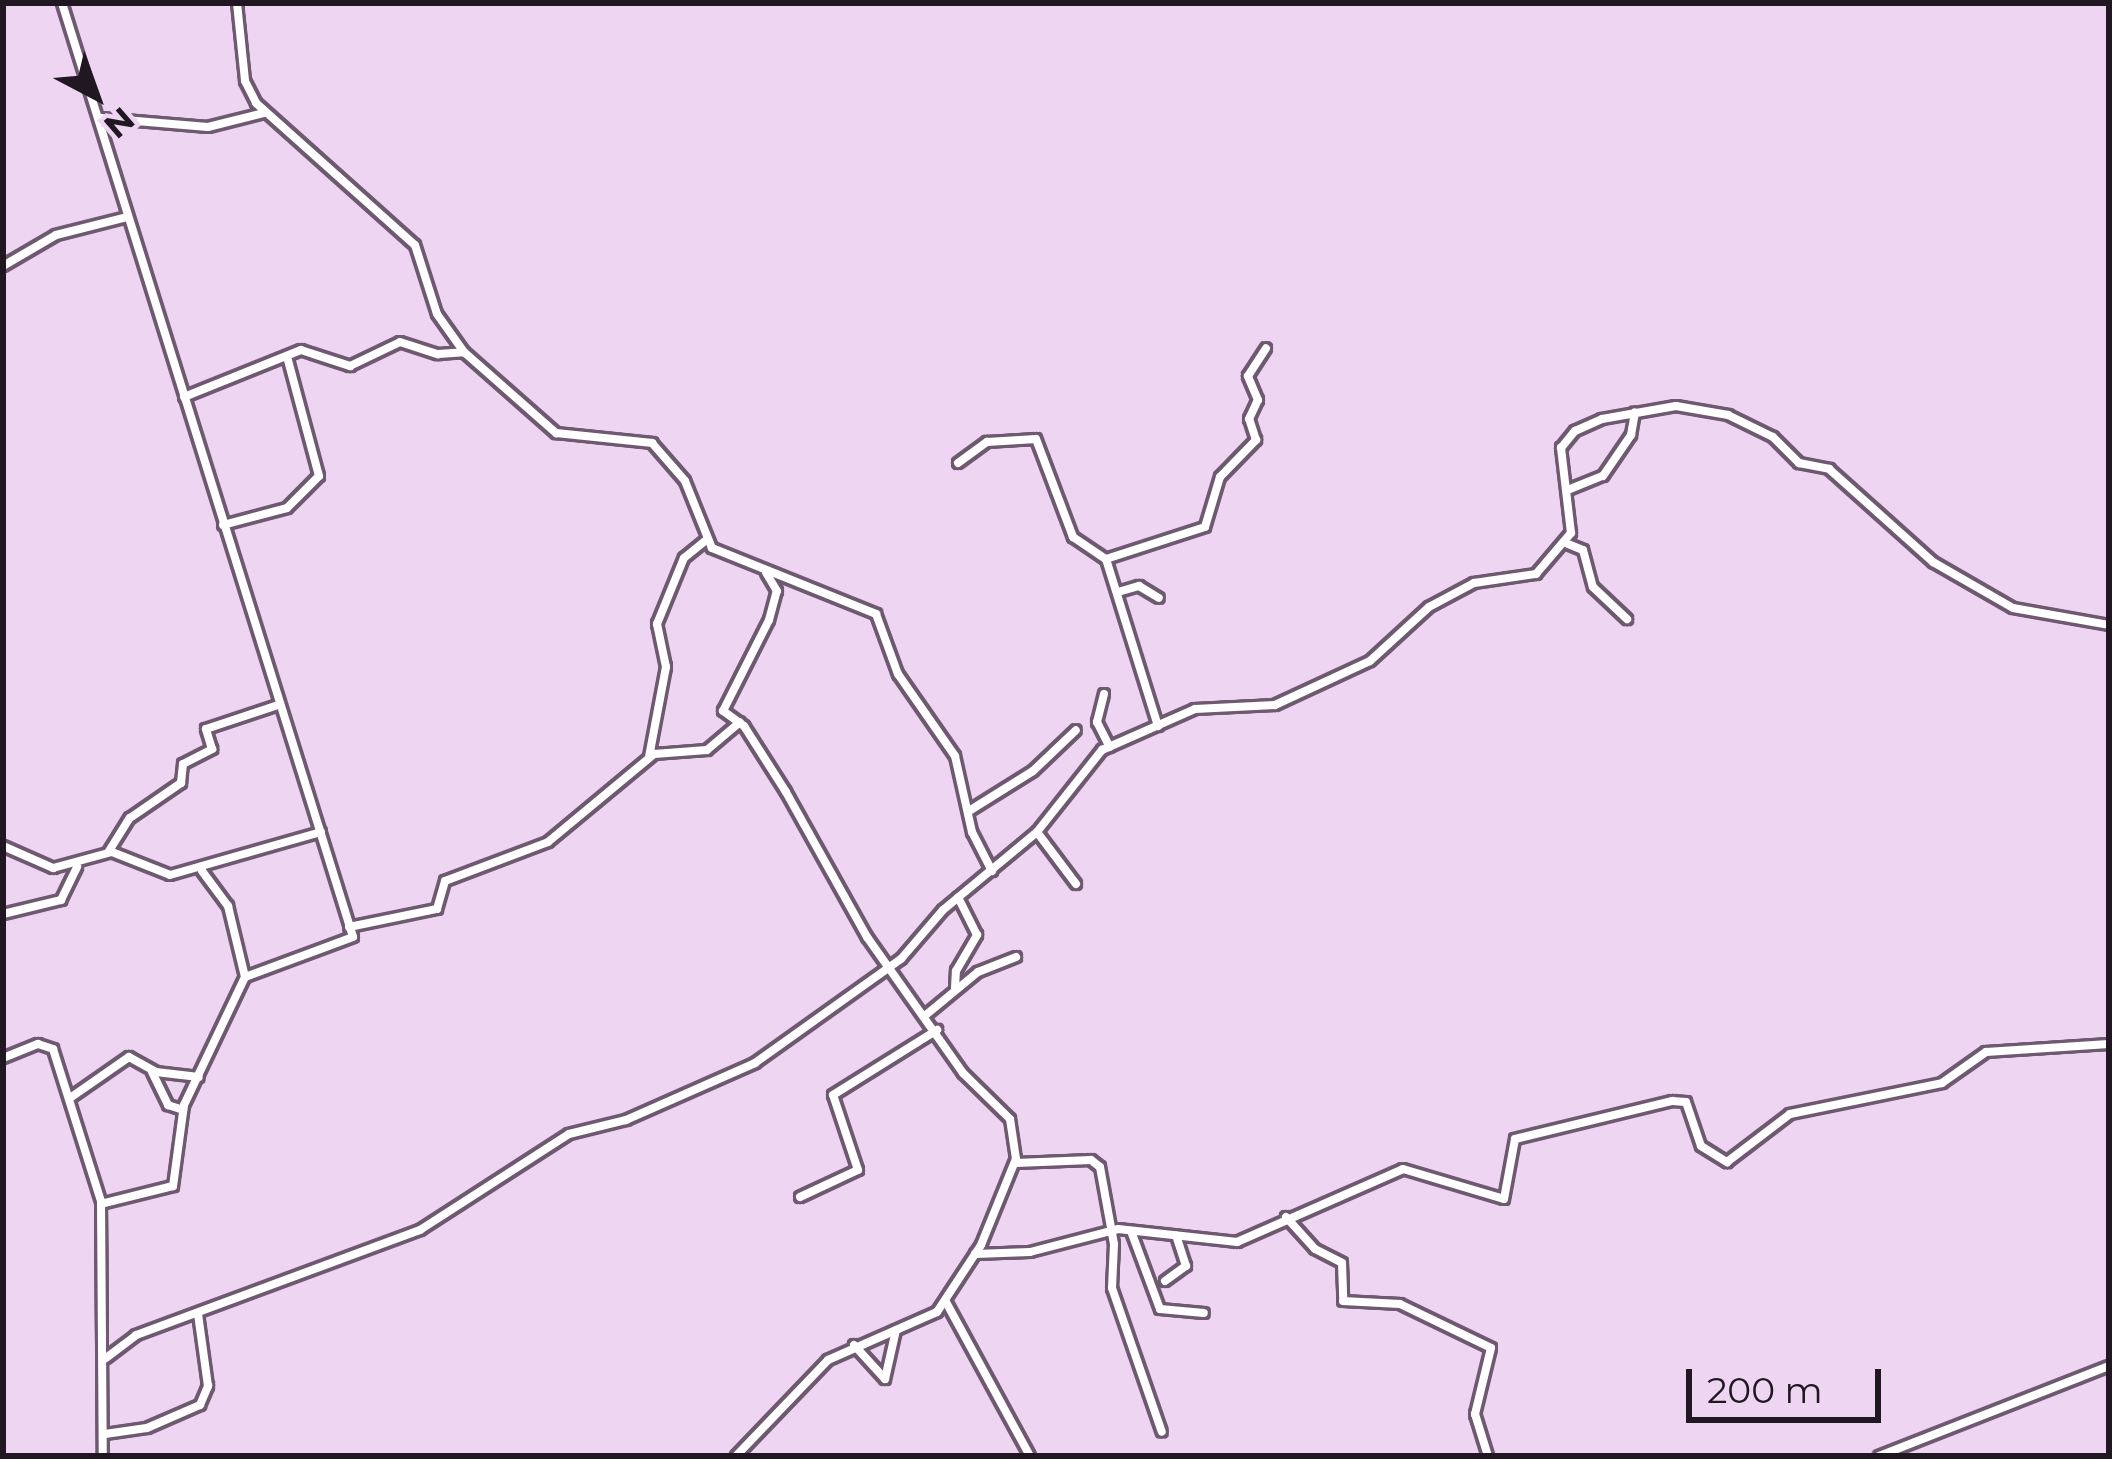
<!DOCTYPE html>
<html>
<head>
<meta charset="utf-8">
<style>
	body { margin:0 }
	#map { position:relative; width:2112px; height:1459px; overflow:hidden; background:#eed6f2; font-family:Montserrat,sans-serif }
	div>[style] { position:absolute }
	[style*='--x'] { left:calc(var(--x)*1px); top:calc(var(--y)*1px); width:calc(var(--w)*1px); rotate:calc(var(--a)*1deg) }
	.roads { filter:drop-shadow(3px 0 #6e5971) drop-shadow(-3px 0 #6e5971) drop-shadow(0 3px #6e5971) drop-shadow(0 -3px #6e5971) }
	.minor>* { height:8px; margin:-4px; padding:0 4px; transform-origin:4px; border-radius:4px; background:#fff }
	span { translate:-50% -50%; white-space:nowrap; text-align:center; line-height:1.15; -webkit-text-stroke:12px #eed6f2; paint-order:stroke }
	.frame { position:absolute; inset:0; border:6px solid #201722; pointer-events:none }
	.north { position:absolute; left:36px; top:36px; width:120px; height:120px; -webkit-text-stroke:9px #eed6f2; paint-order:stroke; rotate:139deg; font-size:33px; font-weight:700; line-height:48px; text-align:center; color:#201722 }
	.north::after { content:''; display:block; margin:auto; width:42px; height:54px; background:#201722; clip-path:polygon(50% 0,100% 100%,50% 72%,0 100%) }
	.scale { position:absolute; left:1686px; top:1369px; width:195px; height:54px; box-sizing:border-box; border:6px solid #201722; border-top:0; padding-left:15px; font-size:36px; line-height:42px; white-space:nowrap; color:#201722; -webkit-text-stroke:9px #eed6f2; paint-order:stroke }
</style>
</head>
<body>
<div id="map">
	<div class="roads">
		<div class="minor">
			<div style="--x:62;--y:3;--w:978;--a:72.69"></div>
			<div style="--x:353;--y:937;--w:115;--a:159.7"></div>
			<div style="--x:245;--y:977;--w:142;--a:115.5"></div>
			<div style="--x:184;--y:1105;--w:82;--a:97.7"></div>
			<div style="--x:173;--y:1186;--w:74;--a:166"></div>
			<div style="--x:237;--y:3;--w:78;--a:84.1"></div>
			<div style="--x:245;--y:81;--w:25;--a:63"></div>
			<div style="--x:256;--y:103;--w:213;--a:41.8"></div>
			<div style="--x:415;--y:245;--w:72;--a:72.3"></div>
			<div style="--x:437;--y:314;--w:47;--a:54.6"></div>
			<div style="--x:464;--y:352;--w:123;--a:41.4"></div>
			<div style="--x:556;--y:433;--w:97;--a:5.9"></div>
			<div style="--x:652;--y:443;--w:50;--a:49"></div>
			<div style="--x:685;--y:481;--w:72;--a:68.1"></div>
			<div style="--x:712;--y:548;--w:177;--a:21.9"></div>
			<div style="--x:876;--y:614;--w:64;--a:69.9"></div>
			<div style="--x:898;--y:674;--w:100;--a:55.2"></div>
			<div style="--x:955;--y:756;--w:78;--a:77.4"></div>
			<div style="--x:972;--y:832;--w:44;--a:62.9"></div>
			<div style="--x:101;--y:118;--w:107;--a:4.8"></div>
			<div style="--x:208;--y:127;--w:58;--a:-14"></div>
			<div style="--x:3;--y:266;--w:61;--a:-30.3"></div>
			<div style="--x:56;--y:235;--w:73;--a:-14.2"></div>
			<div style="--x:184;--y:397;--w:126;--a:-21.9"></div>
			<div style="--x:301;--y:350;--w:52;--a:18.1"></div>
			<div style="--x:350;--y:366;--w:55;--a:-25.6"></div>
			<div style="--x:400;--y:342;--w:40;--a:18"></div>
			<div style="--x:438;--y:354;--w:26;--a:-4"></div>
			<div style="--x:958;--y:463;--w:36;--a:-36"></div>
			<div style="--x:987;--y:442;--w:49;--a:-3.5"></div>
			<div style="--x:1036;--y:439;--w:105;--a:69.3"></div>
			<div style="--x:1073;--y:537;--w:40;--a:34"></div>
			<div style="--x:1106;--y:559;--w:175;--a:72.7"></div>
			<div style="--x:1570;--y:489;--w:35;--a:-22"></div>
			<div style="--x:1603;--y:476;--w:50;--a:-55.7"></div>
			<div style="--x:1631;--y:435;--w:23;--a:-80"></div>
			<div style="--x:223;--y:525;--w:66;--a:-14.9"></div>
			<div style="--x:287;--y:508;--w:45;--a:-45"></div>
			<div style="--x:319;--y:476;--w:120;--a:-105"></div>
			<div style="--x:1568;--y:544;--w:16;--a:22"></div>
			<div style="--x:1583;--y:550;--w:38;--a:75"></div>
			<div style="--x:1593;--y:587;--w:47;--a:43.3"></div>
			<div style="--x:1106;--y:559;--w:104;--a:-17.9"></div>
			<div style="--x:1205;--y:527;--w:52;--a:-73.3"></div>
			<div style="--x:1220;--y:477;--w:52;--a:-45.8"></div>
			<div style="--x:1256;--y:440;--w:22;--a:-108"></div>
			<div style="--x:1249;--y:419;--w:21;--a:-65"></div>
			<div style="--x:1258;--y:400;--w:26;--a:-113"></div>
			<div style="--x:1248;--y:376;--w:33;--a:-57"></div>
			<div style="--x:1118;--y:592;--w:22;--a:-16"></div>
			<div style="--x:1139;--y:586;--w:23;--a:31"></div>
			<div style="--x:1104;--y:694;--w:29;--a:104"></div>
			<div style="--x:1097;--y:722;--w:28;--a:63"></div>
			<div style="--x:649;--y:757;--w:92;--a:-79.3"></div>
			<div style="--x:666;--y:667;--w:44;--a:-101.8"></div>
			<div style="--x:657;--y:624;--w:71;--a:-67.8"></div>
			<div style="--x:684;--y:558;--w:27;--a:-39"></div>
			<div style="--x:969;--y:811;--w:75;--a:-32"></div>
			<div style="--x:1033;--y:771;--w:59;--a:-43.6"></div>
			<div style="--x:1037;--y:832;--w:65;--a:53.1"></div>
			<div style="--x:3;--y:846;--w:55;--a:23.7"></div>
			<div style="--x:53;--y:868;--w:61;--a:-15.2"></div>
			<div style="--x:112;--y:852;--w:62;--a:21.6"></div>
			<div style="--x:170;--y:875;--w:157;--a:-15.9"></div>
			<div style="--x:109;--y:851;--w:39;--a:-58"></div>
			<div style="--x:130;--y:818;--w:62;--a:-34.5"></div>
			<div style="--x:181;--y:783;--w:19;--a:-84"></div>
			<div style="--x:183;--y:764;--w:33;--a:-27"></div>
			<div style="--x:212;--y:749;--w:21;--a:-107"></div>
			<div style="--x:206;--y:729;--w:76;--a:-18.4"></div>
			<div style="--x:202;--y:871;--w:44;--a:53.4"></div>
			<div style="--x:228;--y:906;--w:73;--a:76.5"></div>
			<div style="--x:3;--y:914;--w:60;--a:-13.6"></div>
			<div style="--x:61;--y:900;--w:37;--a:-64"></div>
			<div style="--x:349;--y:927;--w:90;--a:-11.6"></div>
			<div style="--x:437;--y:909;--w:29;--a:-74"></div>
			<div style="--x:445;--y:881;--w:110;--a:-20.7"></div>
			<div style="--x:548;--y:842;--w:138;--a:-39.7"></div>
			<div style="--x:654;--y:754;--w:53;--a:-4.3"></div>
			<div style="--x:707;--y:750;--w:43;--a:-40.3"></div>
			<div style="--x:955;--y:988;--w:17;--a:-87"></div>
			<div style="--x:956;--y:971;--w:42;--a:-59.7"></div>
			<div style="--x:977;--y:935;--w:42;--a:-116.6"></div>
			<div style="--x:927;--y:1014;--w:66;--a:-39.5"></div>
			<div style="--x:978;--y:972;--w:41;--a:-21.5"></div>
			<div style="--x:3;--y:1058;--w:38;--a:-22"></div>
			<div style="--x:38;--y:1044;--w:16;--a:18"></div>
			<div style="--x:53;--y:1049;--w:159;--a:72.5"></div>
			<div style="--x:101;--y:1201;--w:255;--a:89.6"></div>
			<div style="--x:152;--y:1072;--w:37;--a:64"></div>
			<div style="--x:168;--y:1105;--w:16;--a:18"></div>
			<div style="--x:70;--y:1098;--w:72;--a:-34.8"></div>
			<div style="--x:129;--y:1057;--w:31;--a:29"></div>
			<div style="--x:156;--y:1072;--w:43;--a:6.6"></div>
			<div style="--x:1016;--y:1163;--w:75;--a:-2.3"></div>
			<div style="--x:1091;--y:1160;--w:11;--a:38"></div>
			<div style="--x:1100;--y:1167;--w:78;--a:79.7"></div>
			<div style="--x:1114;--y:1244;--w:44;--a:92.6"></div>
			<div style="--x:1112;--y:1288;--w:152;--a:70.9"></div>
			<div style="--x:800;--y:1197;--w:64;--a:-25"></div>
			<div style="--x:858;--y:1170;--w:79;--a:-108.4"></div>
			<div style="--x:833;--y:1095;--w:123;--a:-32"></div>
			<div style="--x:1286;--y:1217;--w:43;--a:47.8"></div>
			<div style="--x:1315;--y:1249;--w:30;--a:27"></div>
			<div style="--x:1342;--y:1263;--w:38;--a:88"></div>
			<div style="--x:1343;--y:1301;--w:57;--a:3"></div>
			<div style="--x:1400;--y:1304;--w:101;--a:25.8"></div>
			<div style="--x:1491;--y:1348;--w:68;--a:103.6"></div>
			<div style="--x:1475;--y:1414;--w:44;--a:72.8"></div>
			<div style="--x:1131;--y:1231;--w:83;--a:69.6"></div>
			<div style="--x:1160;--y:1309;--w:44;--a:5.2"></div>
			<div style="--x:975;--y:1254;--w:55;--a:-2.1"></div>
			<div style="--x:1030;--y:1252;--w:91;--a:-14.6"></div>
			<div style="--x:1118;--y:1229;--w:120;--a:6.2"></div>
			<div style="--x:1237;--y:1242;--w:181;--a:-23.7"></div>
			<div style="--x:1403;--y:1169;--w:105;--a:16.5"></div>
			<div style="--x:1504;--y:1199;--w:61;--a:-79.6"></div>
			<div style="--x:1515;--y:1139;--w:162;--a:-13.6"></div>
			<div style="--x:1672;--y:1101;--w:14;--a:4"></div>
			<div style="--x:1686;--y:1102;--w:46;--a:71.2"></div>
			<div style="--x:1701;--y:1146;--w:31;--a:32"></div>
			<div style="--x:1727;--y:1162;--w:79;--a:-37.3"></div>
			<div style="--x:1790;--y:1114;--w:155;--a:-11.5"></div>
			<div style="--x:1942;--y:1083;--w:54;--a:-35.2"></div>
			<div style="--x:1986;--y:1052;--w:123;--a:-3.7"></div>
			<div style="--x:1165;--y:1281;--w:26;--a:-36"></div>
			<div style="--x:1186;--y:1266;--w:32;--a:-108"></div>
			<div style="--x:946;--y:1302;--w:175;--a:61.4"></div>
			<div style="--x:854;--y:1345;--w:46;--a:47.6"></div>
			<div style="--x:885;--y:1379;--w:50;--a:-77.3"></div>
			<div style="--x:106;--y:1358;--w:38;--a:-37"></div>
			<div style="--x:136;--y:1335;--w:303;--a:-20.3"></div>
			<div style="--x:420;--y:1230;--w:177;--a:-32.8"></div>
			<div style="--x:569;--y:1134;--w:59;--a:-13.8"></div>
			<div style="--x:626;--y:1120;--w:141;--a:-23.8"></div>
			<div style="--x:755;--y:1063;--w:179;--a:-35.5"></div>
			<div style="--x:901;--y:959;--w:65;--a:-49.4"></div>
			<div style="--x:943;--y:910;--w:122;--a:-39.7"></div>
			<div style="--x:1037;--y:832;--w:105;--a:-51.6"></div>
			<div style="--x:1102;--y:750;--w:102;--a:-23.8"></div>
			<div style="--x:1195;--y:709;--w:80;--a:-2.9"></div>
			<div style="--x:1275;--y:705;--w:105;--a:-24.9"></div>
			<div style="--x:1370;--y:661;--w:80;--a:-42.5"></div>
			<div style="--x:1429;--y:607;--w:51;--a:-28.1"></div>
			<div style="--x:1474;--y:583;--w:63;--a:-8.3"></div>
			<div style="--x:1536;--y:574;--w:54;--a:-49.5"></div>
			<div style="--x:1571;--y:533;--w:86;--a:-96.7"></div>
			<div style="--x:1561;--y:448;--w:22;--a:-51"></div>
			<div style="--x:1575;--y:431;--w:30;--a:-24"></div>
			<div style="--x:1602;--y:419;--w:75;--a:-10"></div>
			<div style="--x:1676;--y:406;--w:53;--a:9.8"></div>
			<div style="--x:1728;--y:415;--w:50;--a:26.1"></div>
			<div style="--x:1773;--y:437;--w:37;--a:45"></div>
			<div style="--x:1799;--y:463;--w:31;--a:11"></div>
			<div style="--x:1829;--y:469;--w:140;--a:41.8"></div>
			<div style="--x:1933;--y:562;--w:92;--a:29.9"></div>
			<div style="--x:2013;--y:608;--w:97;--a:10"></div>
			<div style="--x:105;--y:1434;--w:42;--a:-8.1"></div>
			<div style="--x:147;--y:1428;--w:58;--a:-23.5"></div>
			<div style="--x:200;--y:1405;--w:21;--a:-67"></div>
			<div style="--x:208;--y:1386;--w:73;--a:-97.9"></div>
			<div style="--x:736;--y:1456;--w:133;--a:-46.2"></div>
			<div style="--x:828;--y:1360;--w:119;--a:-23.8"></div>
			<div style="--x:937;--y:1312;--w:80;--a:-56.7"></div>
			<div style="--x:981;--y:1245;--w:93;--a:-67.9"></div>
			<div style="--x:1016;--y:1159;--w:40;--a:-98.5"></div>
			<div style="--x:1010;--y:1119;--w:66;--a:-135.6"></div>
			<div style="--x:963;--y:1073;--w:166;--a:-125.2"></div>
			<div style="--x:867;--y:937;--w:166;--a:-119.2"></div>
			<div style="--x:786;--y:792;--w:78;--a:-122.5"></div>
			<div style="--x:744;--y:726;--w:26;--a:-144"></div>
			<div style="--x:723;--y:711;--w:102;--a:-63.2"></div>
			<div style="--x:769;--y:620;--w:30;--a:-75"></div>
			<div style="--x:777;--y:591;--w:21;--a:-121"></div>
			<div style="--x:1879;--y:1456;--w:247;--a:-21.4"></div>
		</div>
	</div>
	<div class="frame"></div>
	<div class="north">N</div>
	<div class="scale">200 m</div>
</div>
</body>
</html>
